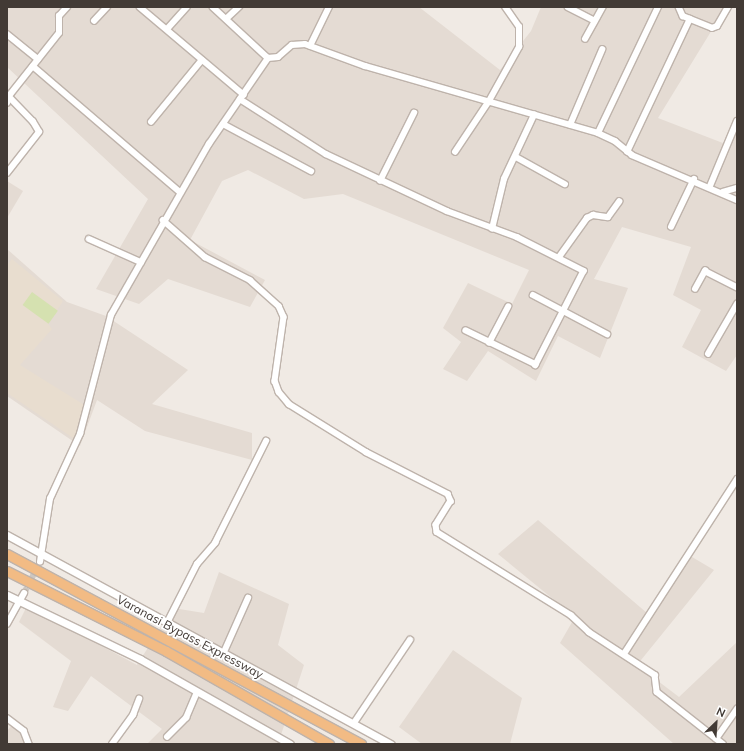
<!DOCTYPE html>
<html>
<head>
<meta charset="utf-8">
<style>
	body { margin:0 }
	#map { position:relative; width:744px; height:751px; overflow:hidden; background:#f0eae4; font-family:Mulish,sans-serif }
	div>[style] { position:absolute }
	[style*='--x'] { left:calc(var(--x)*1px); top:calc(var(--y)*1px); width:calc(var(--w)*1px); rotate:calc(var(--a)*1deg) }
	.residential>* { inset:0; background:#e4dbd3 }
	.education>* { inset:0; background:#e8ddcf }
	.green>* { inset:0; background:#d5e1b0; transform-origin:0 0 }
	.minor-tunnel>* { height:5.5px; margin-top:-2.75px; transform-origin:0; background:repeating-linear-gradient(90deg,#cdc7c1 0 5.5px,transparent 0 8.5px) }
	.roads { filter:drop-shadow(1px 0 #beb3ab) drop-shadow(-1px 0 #beb3ab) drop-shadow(0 1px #beb3ab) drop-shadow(0 -1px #beb3ab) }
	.minor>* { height:5.5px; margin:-2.75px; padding:0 2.75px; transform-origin:2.75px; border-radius:2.75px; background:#fff }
	.tertiary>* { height:7px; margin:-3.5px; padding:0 3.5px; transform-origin:3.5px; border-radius:3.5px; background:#fff }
	.trunk>* { height:9px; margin:-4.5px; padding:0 4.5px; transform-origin:4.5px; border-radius:4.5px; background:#f2bb84 }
	span { translate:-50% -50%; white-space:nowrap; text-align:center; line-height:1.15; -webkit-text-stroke:3.5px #fff; paint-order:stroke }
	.street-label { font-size:12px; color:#423a35 }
	.frame { position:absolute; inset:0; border:8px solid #423a35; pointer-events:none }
	.north { position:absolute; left:696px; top:703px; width:40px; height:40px; -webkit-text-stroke:3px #fff; paint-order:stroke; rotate:25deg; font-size:11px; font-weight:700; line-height:16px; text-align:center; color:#423a35 }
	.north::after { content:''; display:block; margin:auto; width:14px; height:18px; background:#423a35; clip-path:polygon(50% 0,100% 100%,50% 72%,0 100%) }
</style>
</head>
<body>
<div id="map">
	<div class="residential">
		<div style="clip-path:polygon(7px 7px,419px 7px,500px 70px,531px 31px,541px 7px,726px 7px,658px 118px,728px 145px,737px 126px,737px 355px,726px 371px,682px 347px,701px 310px,673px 295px,691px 247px,622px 227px,594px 279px,628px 288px,600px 358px,558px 336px,536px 381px,488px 351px,467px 381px,443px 369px,461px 342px,443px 328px,468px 283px,512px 304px,529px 270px,343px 194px,304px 199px,248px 170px,222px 181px,190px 240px,265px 280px,250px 307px,168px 279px,139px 304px,96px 289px,148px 199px,7px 67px)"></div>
		<div style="clip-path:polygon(7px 181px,23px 191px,7px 218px)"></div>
		<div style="clip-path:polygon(7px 249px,67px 302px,106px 316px,188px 370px,152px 404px,252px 433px,252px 460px,145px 431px,97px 400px,80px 446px,7px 396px)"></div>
		<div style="clip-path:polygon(538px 520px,647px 613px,687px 554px,714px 570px,637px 665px,679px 697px,737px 642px,737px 744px,674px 744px,560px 643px,575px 617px,498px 554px)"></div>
		<div style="clip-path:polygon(219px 572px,289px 604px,278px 645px,304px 665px,278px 744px,147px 744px,162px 729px,91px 676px,68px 711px,53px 707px,71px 661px,19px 622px,27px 606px,137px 665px,173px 608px,204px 613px)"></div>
		<div style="clip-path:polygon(453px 650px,522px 698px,510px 744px,422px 744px,399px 727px)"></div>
		<div style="clip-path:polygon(13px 724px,34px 744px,7px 744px,7px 731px)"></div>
	</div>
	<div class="education">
		<div style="clip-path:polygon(12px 259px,63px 301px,48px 324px,52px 329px,20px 365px,86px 406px,76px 440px,7px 393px,7px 265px)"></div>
	</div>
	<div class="green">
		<div style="left:32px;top:292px;width:32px;height:16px;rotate:36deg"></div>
	</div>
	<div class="minor-tunnel">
		<div style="--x:24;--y:593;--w:35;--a:-63"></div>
	</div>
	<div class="roads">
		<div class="minor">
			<div style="--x:140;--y:7;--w:136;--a:40.2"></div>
			<div style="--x:213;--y:7;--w:75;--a:42.8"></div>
			<div style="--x:268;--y:58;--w:10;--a:-6"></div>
			<div style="--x:278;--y:57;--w:18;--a:-41"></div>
			<div style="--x:292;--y:45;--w:13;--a:-4"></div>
			<div style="--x:305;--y:44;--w:64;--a:20.1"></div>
			<div style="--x:365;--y:66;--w:242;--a:16"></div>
			<div style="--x:598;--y:133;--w:19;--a:25"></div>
			<div style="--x:615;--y:141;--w:22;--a:39"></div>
			<div style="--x:632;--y:155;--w:114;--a:23.2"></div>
			<div style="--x:568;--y:7;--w:30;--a:27"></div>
			<div style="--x:679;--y:7;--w:10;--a:66"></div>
			<div style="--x:683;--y:16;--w:31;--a:22"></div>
			<div style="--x:712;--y:28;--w:5;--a:-22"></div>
			<div style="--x:717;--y:26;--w:22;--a:-60"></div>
			<div style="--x:226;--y:19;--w:18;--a:-43"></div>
			<div style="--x:94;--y:21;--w:19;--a:-47"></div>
			<div style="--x:168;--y:28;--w:28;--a:-48"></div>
			<div style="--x:7;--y:34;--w:40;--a:39"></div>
			<div style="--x:585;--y:39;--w:37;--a:-61"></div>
			<div style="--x:310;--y:46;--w:43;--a:-64"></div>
			<div style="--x:33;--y:66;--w:194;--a:40.6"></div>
			<div style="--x:240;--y:99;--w:102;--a:32.6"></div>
			<div style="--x:326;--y:154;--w:134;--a:25.2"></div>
			<div style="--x:447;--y:211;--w:75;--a:20.4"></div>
			<div style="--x:517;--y:237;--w:75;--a:26.9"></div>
			<div style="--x:584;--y:271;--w:106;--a:117.1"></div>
			<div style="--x:536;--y:365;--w:78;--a:-154.1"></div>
			<div style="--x:7;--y:103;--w:7;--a:-74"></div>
			<div style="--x:9;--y:96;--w:80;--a:-51.6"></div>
			<div style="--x:59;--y:33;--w:17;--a:-90"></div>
			<div style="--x:59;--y:16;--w:12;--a:-48"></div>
			<div style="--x:151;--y:122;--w:80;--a:-50.6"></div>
			<div style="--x:223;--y:124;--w:100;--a:28.1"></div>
			<div style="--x:570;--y:125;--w:82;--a:-66.9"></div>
			<div style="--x:598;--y:133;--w:140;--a:-64.5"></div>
			<div style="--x:455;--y:152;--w:61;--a:-56.3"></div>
			<div style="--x:489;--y:101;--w:62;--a:-60.9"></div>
			<div style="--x:519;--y:47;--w:20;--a:-90"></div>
			<div style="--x:519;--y:27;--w:24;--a:-125"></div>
			<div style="--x:627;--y:152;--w:147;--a:-64.7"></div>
			<div style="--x:516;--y:157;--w:56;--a:28.9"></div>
			<div style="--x:7;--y:173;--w:52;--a:-52"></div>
			<div style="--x:39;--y:132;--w:12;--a:-121"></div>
			<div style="--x:33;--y:122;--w:37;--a:-134"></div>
			<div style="--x:380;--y:181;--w:76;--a:-63.4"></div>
			<div style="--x:710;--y:186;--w:70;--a:-67.4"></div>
			<div style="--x:723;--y:192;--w:15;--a:-16"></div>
			<div style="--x:163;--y:220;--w:56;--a:41.4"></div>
			<div style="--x:205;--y:257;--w:51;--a:27.1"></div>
			<div style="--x:250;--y:280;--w:39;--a:42"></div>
			<div style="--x:279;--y:306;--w:12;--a:66"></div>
			<div style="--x:284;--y:317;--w:65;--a:98"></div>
			<div style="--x:275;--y:381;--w:12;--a:70"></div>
			<div style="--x:279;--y:392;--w:16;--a:50"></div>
			<div style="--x:289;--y:404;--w:91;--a:31.9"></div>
			<div style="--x:366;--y:452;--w:92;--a:27.1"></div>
			<div style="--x:448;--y:494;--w:8;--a:67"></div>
			<div style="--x:451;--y:501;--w:28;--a:122"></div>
			<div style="--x:436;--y:525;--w:7;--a:82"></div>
			<div style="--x:437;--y:532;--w:158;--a:31.8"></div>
			<div style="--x:571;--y:615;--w:25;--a:43"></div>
			<div style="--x:589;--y:632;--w:79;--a:33.1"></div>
			<div style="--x:655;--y:675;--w:17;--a:83"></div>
			<div style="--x:657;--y:692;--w:84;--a:38.2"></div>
			<div style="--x:671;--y:227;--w:53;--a:-64.4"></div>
			<div style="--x:492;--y:229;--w:51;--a:-76.5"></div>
			<div style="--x:504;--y:179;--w:71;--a:-64.9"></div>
			<div style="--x:89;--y:239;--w:57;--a:23.9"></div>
			<div style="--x:559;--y:257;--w:48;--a:-54.3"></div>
			<div style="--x:587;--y:218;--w:7;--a:-27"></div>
			<div style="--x:593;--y:215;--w:15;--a:8"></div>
			<div style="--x:608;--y:217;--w:19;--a:-54"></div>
			<div style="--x:695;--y:289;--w:21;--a:-61"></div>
			<div style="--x:705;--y:271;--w:36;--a:27"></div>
			<div style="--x:533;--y:295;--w:84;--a:27.8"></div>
			<div style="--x:489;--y:343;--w:41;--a:-62.2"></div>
			<div style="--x:708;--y:354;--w:58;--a:-59.9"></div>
			<div style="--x:40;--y:562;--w:64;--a:-81"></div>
			<div style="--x:50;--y:499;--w:72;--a:-65.2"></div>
			<div style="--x:80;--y:434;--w:123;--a:-75.4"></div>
			<div style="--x:111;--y:315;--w:197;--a:-60.2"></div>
			<div style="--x:209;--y:144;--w:104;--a:-55.5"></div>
			<div style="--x:168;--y:621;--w:64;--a:-63"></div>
			<div style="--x:197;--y:564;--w:28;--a:-49"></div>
			<div style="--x:215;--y:543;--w:114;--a:-63.4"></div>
			<div style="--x:7;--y:624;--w:35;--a:-61"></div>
			<div style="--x:224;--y:652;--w:59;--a:-66"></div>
			<div style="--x:624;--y:654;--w:208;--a:-57.1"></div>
			<div style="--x:7;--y:718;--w:21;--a:37"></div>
			<div style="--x:24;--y:731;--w:14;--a:69"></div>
			<div style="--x:354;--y:723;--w:100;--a:-56"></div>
			<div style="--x:167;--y:737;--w:27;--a:-45"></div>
			<div style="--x:186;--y:718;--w:28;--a:-67"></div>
			<div style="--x:716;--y:739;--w:37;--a:-55"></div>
			<div style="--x:112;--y:744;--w:36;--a:-54"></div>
			<div style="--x:133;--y:715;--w:17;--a:-69"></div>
		</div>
		<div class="tertiary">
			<div style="--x:7;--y:535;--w:437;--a:28.6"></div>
			<div style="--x:7;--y:595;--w:148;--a:25.7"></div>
			<div style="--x:140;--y:659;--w:172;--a:29.5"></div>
		</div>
		<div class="trunk">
			<div style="--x:7;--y:554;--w:402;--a:28.2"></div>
			<div style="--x:7;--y:571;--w:178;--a:26.7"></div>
			<div style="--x:166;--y:651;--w:188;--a:29.7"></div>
		</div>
	</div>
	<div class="street-label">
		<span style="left:190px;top:637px;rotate:28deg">Varanasi Bypass Expressway</span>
	</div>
	<div class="frame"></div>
	<div class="north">N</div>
</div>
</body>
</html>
